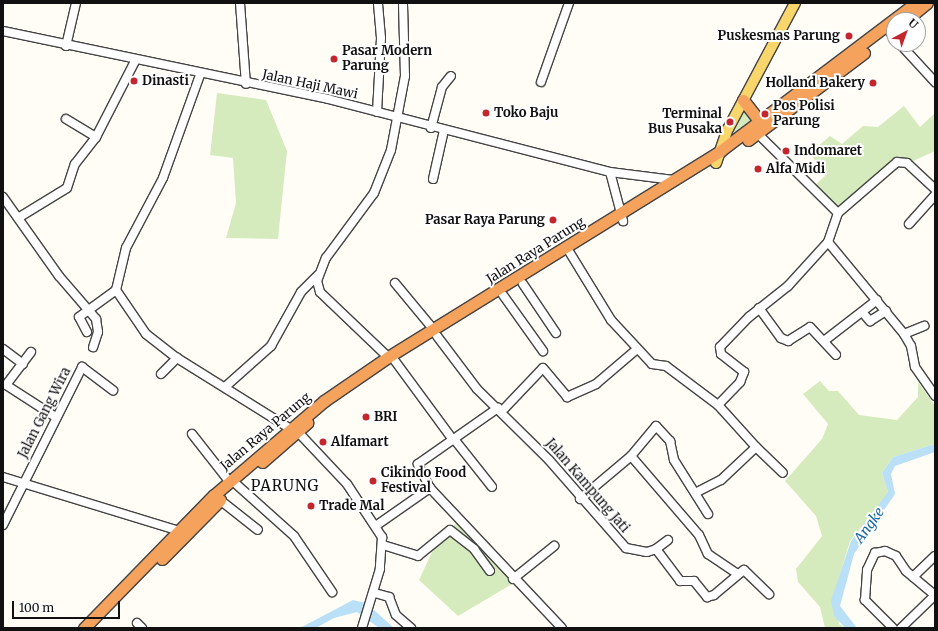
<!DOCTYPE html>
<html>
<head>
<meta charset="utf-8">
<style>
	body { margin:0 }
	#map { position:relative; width:938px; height:631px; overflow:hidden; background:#fffdf5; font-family:Merriweather,serif }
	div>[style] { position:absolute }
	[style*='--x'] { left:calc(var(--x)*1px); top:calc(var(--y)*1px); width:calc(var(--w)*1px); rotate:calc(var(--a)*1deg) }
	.green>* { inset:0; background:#d5ebbd }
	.water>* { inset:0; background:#b9e0f7 }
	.roads { filter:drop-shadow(1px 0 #444) drop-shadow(-1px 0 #444) drop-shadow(0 1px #444) drop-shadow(0 -1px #444) }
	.minor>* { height:8px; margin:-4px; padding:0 4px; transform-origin:4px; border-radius:4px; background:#fff }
	.major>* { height:10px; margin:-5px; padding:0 5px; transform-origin:5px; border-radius:5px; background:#f9d66b }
	.highway>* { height:11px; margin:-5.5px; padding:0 5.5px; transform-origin:5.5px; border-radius:5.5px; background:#f5a25d }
	.dots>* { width:11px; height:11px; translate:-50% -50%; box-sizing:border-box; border:2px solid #fff; border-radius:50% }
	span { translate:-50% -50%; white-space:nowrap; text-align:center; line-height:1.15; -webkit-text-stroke:4px #fff; paint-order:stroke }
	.poi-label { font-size:13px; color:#111; font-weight:700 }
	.right { translate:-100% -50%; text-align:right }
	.left { translate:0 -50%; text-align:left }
	.street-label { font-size:13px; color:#111 }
	.water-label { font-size:14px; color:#1768a6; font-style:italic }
	.quarter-label { font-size:15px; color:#111; letter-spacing:1px }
	.frame { position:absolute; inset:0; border:4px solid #111; pointer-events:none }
	.north { position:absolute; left:886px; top:12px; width:40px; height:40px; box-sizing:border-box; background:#fff; border:1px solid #a0a0a0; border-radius:50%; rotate:41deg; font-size:11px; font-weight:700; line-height:16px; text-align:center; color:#111 }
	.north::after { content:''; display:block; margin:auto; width:14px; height:18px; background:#c4262e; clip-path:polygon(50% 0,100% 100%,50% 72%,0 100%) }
	.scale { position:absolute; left:12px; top:601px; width:108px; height:18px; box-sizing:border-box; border:2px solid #111; border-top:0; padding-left:5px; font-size:12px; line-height:14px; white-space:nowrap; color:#111; -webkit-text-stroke:3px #fff; paint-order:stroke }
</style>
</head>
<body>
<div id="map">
	<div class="green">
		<div style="clip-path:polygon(217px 93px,266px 100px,287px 151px,278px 239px,226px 238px,236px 203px,233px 158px,210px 155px)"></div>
		<div style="clip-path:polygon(904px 106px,920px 127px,935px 113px,935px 151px,898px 168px,840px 218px,811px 189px,825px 176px,810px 153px,830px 136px,842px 144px,863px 126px,878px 127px)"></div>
		<div style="clip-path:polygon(748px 109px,754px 118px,735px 136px,731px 131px,743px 110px)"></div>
		<div style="clip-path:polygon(820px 381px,829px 391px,838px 391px,859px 415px,897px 420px,918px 397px,918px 382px,935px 406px,935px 444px,893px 457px,882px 473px,888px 492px,883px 502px,850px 541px,834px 594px,839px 624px,845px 628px,825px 628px,820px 607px,798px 582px,796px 569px,822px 536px,816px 516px,785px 481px,822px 439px,828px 424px,803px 394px)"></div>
		<div style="clip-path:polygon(457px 522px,485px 546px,514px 583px,458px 616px,419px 580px,432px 552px)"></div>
	</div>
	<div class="water">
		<div style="clip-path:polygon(935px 444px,935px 452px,895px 466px,891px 474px,895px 494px,854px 554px,840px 606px,857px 628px,845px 628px,834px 616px,831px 600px,851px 541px,888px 492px,882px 473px,893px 457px)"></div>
		<div style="clip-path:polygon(353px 600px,366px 603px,394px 628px,379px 628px,357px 612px,334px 618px,316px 628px,300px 628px)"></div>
	</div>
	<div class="roads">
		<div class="minor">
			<div style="--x:240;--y:3;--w:81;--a:85.8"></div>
			<div style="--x:3;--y:31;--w:332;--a:11.8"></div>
			<div style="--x:328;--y:99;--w:291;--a:14.5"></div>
			<div style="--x:610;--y:172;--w:64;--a:7.2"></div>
			<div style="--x:890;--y:32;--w:6;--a:51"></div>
			<div style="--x:900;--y:44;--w:52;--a:47.4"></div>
			<div style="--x:66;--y:46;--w:44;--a:-76.9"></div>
			<div style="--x:200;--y:75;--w:109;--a:109.8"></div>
			<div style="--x:163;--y:178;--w:79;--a:117.9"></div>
			<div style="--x:126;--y:248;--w:43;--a:103.4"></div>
			<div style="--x:116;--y:290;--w:53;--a:55.7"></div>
			<div style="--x:146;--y:334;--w:39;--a:38"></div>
			<div style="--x:177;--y:358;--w:132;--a:32"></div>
			<div style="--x:541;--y:82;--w:84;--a:-70.5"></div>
			<div style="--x:377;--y:112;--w:74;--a:-86.9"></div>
			<div style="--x:381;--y:38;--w:35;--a:-95"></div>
			<div style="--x:66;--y:119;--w:35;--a:31"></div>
			<div style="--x:431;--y:128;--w:42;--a:-75"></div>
			<div style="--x:442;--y:87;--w:14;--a:-51"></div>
			<div style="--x:754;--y:130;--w:118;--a:44.7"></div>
			<div style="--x:838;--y:213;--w:31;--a:109"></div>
			<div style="--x:828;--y:242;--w:119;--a:50.4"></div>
			<div style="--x:904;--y:334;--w:14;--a:60"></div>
			<div style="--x:911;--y:346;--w:21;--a:79"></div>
			<div style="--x:915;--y:367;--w:35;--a:55"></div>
			<div style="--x:610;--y:172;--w:51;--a:75.1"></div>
			<div style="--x:433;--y:179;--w:50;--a:-77.3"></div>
			<div style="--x:3;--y:197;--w:97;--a:54.7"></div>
			<div style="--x:59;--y:276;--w:57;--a:49.3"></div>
			<div style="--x:96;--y:319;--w:13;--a:81"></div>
			<div style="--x:98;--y:332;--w:16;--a:108"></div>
			<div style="--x:838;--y:213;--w:78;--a:-40.8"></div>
			<div style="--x:897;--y:162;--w:10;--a:6"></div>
			<div style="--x:907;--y:163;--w:38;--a:43"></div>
			<div style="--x:18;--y:218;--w:57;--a:-31.5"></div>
			<div style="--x:67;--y:188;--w:25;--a:-72"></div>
			<div style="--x:75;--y:164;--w:34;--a:-52"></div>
			<div style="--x:96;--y:137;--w:85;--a:-62.8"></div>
			<div style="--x:909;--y:224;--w:39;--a:-48"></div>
			<div style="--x:570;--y:253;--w:79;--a:58.5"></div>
			<div style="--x:611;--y:320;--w:60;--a:47"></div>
			<div style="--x:652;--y:364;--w:14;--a:8"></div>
			<div style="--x:666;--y:366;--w:65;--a:36.9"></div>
			<div style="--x:395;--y:283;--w:61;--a:50.3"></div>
			<div style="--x:523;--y:284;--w:59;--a:56"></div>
			<div style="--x:503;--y:295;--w:69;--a:54.5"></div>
			<div style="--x:759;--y:308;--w:37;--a:54"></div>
			<div style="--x:781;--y:338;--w:8;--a:23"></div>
			<div style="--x:788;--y:341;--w:26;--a:-32"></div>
			<div style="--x:810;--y:327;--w:38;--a:47"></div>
			<div style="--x:863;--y:313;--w:11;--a:49"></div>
			<div style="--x:870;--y:321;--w:19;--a:-32"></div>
			<div style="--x:87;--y:332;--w:17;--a:-118"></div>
			<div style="--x:79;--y:317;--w:46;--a:-36.1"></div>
			<div style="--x:904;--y:334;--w:22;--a:-22"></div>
			<div style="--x:437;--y:336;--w:66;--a:53"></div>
			<div style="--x:477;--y:389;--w:101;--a:44.6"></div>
			<div style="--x:549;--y:460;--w:117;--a:48.8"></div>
			<div style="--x:626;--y:548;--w:21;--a:11"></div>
			<div style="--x:647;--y:552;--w:9;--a:-18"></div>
			<div style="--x:656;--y:549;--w:40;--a:53"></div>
			<div style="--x:680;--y:581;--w:14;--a:0"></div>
			<div style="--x:694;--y:581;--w:21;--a:51"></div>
			<div style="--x:707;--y:597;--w:7;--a:-16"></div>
			<div style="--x:714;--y:595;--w:39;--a:-40"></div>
			<div style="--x:744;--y:570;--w:35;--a:44"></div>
			<div style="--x:824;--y:341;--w:67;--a:-37.7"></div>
			<div style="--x:3;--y:349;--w:25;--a:37"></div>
			<div style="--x:31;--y:352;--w:41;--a:127.1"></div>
			<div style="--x:6;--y:385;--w:57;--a:32.9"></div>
			<div style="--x:388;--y:357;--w:94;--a:-136.3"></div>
			<div style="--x:320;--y:292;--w:11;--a:-105"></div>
			<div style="--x:317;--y:281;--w:25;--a:-69"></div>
			<div style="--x:326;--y:258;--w:81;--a:-53.6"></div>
			<div style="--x:374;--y:193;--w:46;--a:-68.4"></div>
			<div style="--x:391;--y:150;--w:75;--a:-79.3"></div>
			<div style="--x:405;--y:76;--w:73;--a:-91.6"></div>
			<div style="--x:395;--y:361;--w:98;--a:53.7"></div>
			<div style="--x:161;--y:374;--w:23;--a:-45"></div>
			<div style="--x:225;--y:387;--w:62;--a:-41.7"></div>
			<div style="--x:271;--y:346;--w:62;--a:-60.9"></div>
			<div style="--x:301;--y:292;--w:24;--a:-45"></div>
			<div style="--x:502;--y:411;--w:59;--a:-46.4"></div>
			<div style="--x:543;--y:368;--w:38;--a:50"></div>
			<div style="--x:567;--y:397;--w:32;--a:-24"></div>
			<div style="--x:596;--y:384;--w:54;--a:-40.5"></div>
			<div style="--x:297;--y:431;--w:73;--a:46.7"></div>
			<div style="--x:347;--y:484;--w:64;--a:56.6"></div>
			<div style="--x:382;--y:537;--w:32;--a:94"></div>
			<div style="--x:380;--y:569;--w:62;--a:107"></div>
			<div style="--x:192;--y:434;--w:60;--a:51.8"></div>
			<div style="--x:454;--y:439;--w:61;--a:51.6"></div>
			<div style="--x:756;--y:447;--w:37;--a:44"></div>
			<div style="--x:631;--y:456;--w:39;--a:-50"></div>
			<div style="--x:656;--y:426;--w:21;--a:47"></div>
			<div style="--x:670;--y:441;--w:19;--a:78"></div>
			<div style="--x:674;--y:460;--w:64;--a:57.8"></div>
			<div style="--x:3;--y:477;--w:188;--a:17"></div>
			<div style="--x:236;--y:484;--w:78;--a:41.9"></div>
			<div style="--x:294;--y:536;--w:68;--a:55.8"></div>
			<div style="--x:430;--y:488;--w:192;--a:46.7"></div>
			<div style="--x:695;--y:493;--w:29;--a:-27"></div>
			<div style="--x:721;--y:480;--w:48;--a:-43.3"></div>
			<div style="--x:756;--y:447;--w:57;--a:-132.1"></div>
			<div style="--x:718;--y:405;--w:32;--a:-46"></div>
			<div style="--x:740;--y:382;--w:11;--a:-68"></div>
			<div style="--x:744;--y:372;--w:29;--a:-142"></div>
			<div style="--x:721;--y:354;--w:7;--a:-98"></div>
			<div style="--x:720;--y:347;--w:42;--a:-46"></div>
			<div style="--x:749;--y:317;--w:50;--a:-38.5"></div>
			<div style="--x:788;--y:286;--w:59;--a:-47.7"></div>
			<div style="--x:580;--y:499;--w:67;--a:-40.1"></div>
			<div style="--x:631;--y:456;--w:104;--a:49.3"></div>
			<div style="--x:699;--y:535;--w:21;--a:65"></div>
			<div style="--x:708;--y:554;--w:34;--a:34"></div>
			<div style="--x:220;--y:500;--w:48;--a:38.3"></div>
			<div style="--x:3;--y:525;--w:177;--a:-63.4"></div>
			<div style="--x:82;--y:367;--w:39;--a:37"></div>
			<div style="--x:377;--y:525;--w:65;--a:-34.9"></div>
			<div style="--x:430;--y:488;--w:27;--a:-117"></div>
			<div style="--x:418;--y:464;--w:98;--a:-35"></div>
			<div style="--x:383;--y:545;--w:37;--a:17"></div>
			<div style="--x:418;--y:556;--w:41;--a:-39.1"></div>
			<div style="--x:450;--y:530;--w:31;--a:38"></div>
			<div style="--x:474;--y:549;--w:27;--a:54"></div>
			<div style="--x:656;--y:549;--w:15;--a:-37"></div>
			<div style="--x:913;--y:577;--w:30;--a:-44"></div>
			<div style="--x:513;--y:579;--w:53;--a:-38.8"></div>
			<div style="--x:375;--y:593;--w:15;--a:16"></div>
			<div style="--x:389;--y:597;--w:19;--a:69"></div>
			<div style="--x:396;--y:615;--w:20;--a:41"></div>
			<div style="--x:137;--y:623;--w:7;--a:45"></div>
			<div style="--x:893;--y:628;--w:40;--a:-135"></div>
			<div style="--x:865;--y:600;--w:30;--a:-86"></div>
			<div style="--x:867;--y:570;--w:19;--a:-65"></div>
			<div style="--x:875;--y:553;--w:10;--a:-11"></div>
			<div style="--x:885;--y:551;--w:12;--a:24"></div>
			<div style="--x:896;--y:556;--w:18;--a:56"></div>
			<div style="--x:906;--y:571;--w:38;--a:40"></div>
			<div style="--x:901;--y:628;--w:47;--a:-44.1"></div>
		</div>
		<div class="major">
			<div style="--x:716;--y:163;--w:36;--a:-71"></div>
			<div style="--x:728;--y:129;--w:143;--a:-62"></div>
		</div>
		<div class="highway">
			<div style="--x:912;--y:15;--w:19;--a:-39"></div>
			<div style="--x:743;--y:100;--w:33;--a:52"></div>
			<div style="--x:748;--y:140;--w:145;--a:-36.9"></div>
			<div style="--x:262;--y:462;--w:60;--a:-40.9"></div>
			<div style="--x:162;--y:559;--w:83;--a:-45.5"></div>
			<div style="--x:84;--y:628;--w:186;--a:-45.7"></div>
			<div style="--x:214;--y:495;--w:145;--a:-40.5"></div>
			<div style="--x:324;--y:401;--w:78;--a:-34.5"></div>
			<div style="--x:388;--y:357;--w:391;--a:-31.8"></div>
			<div style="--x:720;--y:151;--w:246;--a:-37.1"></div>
		</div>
	</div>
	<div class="dots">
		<div style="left:849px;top:36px;background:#c4262e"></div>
		<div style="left:334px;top:59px;background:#c4262e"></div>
		<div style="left:134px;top:81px;background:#c4262e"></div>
		<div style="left:873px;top:83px;background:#c4262e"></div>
		<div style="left:486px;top:113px;background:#c4262e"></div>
		<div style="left:765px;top:114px;background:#c4262e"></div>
		<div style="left:730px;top:122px;background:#c4262e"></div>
		<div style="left:786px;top:151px;background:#c4262e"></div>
		<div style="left:758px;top:169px;background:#c4262e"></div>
		<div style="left:553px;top:220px;background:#c4262e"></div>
		<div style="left:366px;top:417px;background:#c4262e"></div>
		<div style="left:323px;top:442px;background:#c4262e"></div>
		<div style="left:373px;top:481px;background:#c4262e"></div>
		<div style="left:311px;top:506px;background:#c4262e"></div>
	</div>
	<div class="poi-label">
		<span class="right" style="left:840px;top:36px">Puskesmas Parung</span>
		<span class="left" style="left:342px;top:59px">Pasar Modern<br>Parung</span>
		<span class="left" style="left:142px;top:81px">Dinasti</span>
		<span class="right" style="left:865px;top:83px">Holland Bakery</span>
		<span class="left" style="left:773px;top:114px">Pos Polisi<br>Parung</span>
		<span class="left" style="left:494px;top:113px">Toko Baju</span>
		<span class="right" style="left:722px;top:122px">Terminal<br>Bus Pusaka</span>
		<span class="left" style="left:794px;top:151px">Indomaret</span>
		<span class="left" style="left:766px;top:169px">Alfa Midi</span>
		<span class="right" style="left:545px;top:220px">Pasar Raya Parung</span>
		<span class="left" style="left:374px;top:417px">BRI</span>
		<span class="left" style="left:331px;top:442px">Alfamart</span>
		<span class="left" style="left:381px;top:481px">Cikindo Food<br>Festival</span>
		<span class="left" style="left:319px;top:506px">Trade Mal</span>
	</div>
	<div class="street-label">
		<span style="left:310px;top:85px;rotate:12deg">Jalan Haji Mawi</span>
		<span style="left:536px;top:251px;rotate:-32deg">Jalan Raya Parung</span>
		<span style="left:45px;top:413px;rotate:-63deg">Jalan Gang Wira</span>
		<span style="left:266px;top:432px;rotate:-40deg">Jalan Raya Parung</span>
		<span style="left:587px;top:486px;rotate:49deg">Jalan Kampung Jati</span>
	</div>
	<div class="water-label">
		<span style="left:869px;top:525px;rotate:-54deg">Angke</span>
	</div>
	<div class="quarter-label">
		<span style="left:285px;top:486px">PARUNG</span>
	</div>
	<div class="frame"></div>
	<div class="north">U</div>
	<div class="scale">100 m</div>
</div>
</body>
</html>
